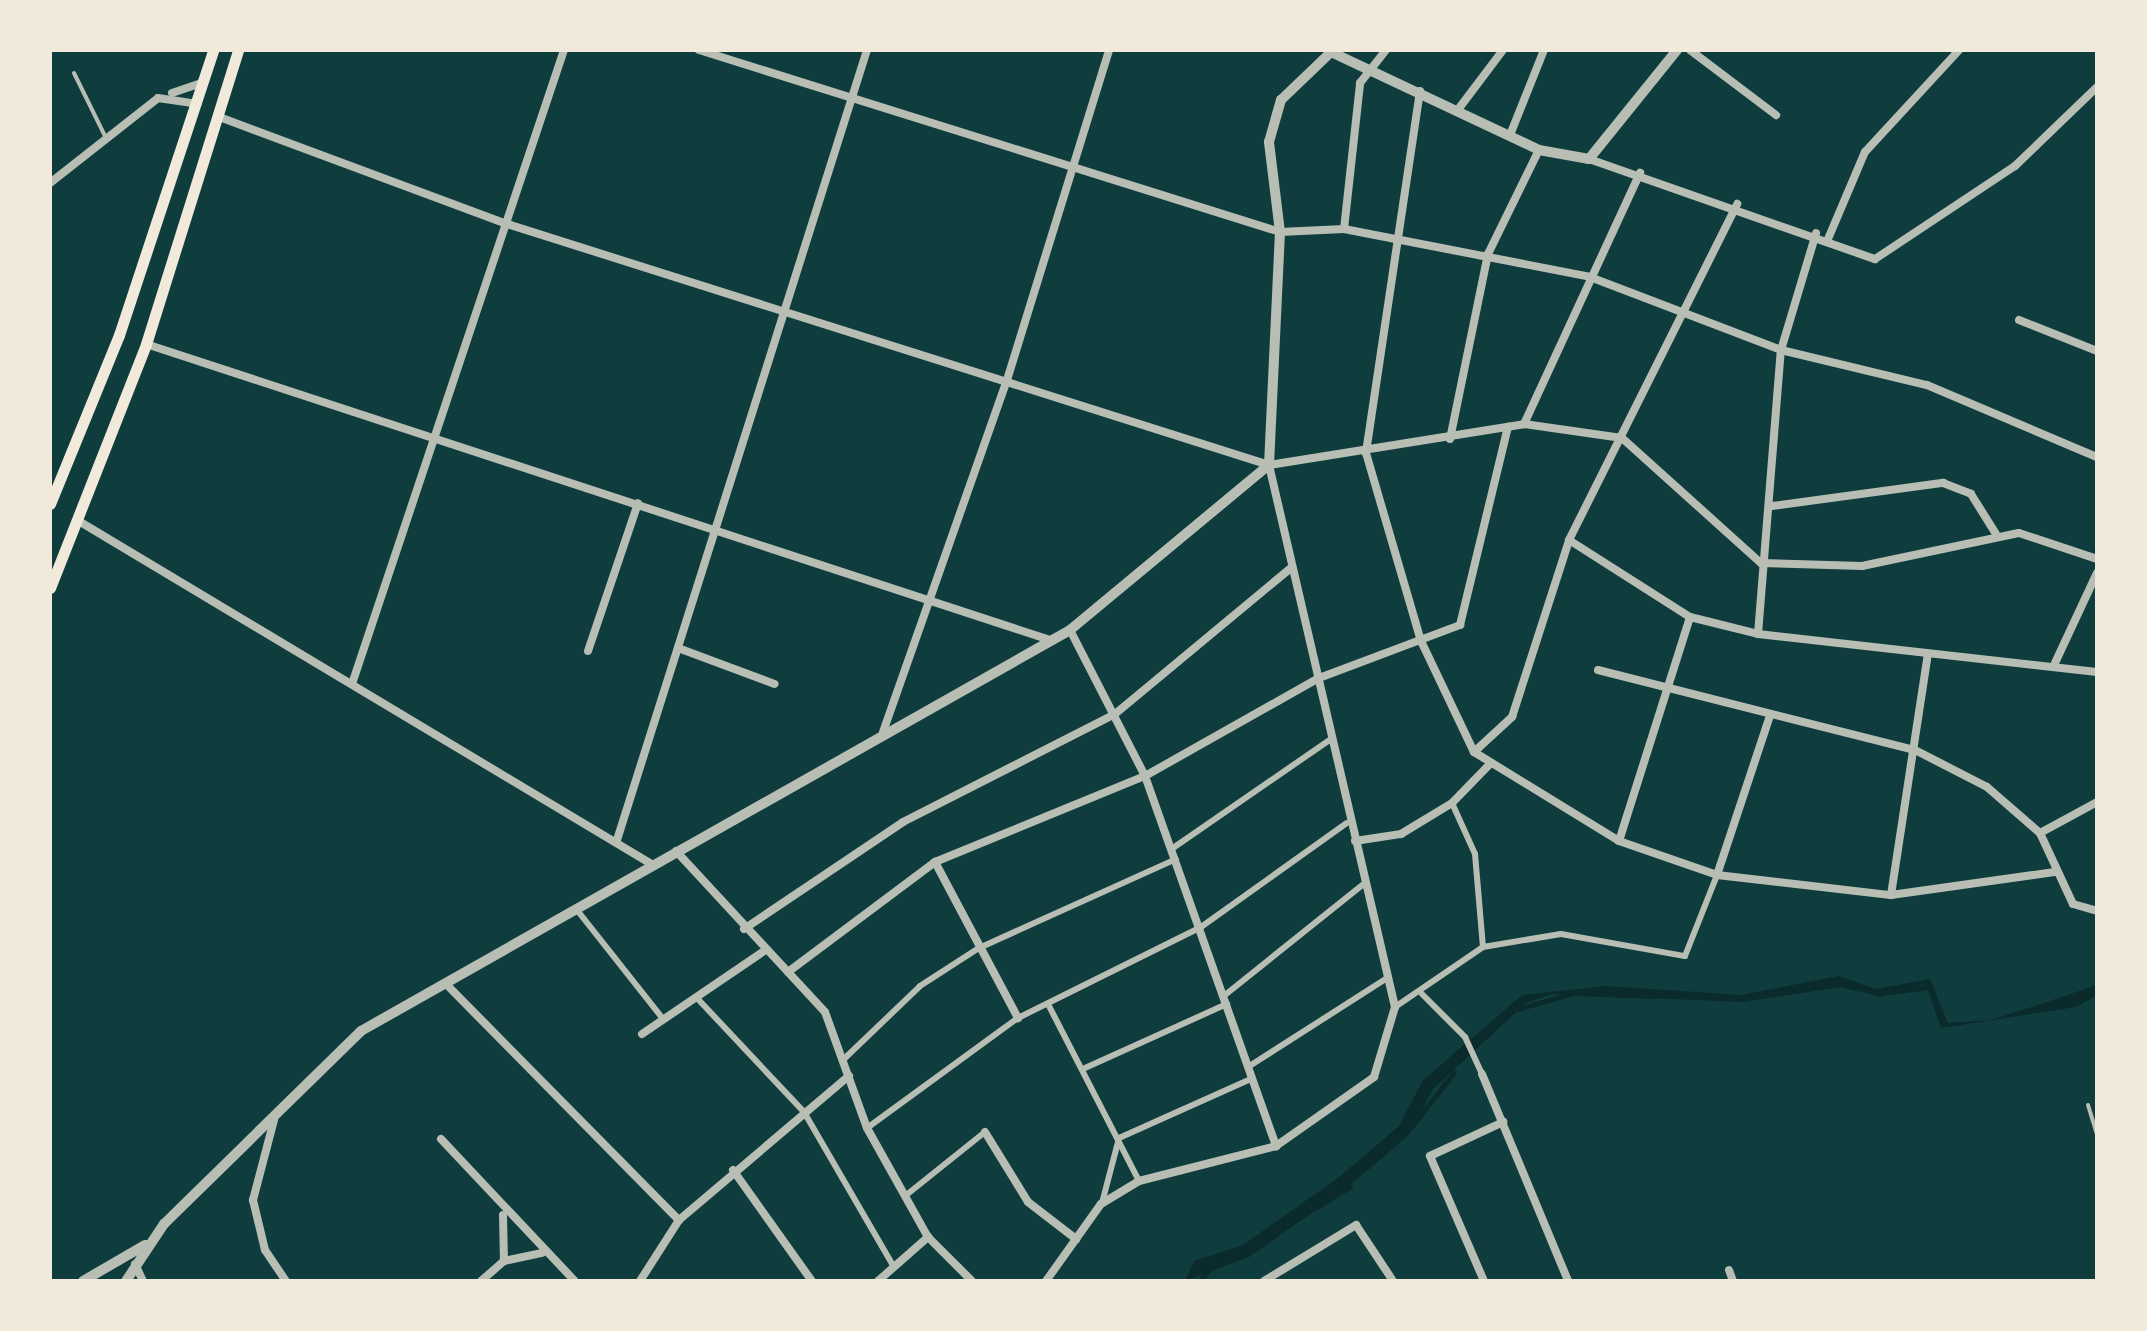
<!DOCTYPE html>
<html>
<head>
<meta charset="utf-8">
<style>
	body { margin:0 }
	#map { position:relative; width:2147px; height:1331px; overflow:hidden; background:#0f3d3e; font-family:"Sofia Sans Condensed",sans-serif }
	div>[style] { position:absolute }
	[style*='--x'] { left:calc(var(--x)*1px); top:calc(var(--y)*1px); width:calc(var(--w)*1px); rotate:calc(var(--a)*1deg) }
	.water>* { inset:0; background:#0a2a2b }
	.stream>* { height:5px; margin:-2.5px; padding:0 2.5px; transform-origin:2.5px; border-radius:2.5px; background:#0a2a2b }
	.service>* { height:4px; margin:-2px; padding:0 2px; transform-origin:2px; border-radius:2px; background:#b8beb3 }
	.pedestrian>* { height:6px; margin:-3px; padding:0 3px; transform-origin:3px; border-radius:3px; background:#b8beb3 }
	.minor>* { height:8px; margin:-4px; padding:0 4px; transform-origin:4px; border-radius:4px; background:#b8beb3 }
	.tertiary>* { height:10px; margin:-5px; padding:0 5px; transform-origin:5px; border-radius:5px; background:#b8beb3 }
	.secondary>* { height:11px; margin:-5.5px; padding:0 5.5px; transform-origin:5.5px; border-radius:5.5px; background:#f1e9da }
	span { translate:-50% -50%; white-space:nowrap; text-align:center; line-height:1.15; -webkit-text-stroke:8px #f1e9da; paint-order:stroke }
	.frame { position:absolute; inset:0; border:52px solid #f1e9da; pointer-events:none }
</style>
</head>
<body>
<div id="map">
	<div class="water">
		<div style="clip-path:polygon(1839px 976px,1876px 989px,1930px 979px,1948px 1023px,1990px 1020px,2097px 987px,2097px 995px,2076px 1007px,1941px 1028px,1926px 984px,1881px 997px,1848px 986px,1743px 1002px,1553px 994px,1526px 1003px,1433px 1089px,1409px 1135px,1347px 1188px,1249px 1257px,1185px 1281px,1194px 1261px,1243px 1245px,1339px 1177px,1399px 1126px,1423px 1080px,1522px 995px,1606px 986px,1741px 995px)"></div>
	</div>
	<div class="stream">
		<div style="--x:1844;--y:985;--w:39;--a:13"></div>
		<div style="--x:1892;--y:992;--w:36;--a:-8"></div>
		<div style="--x:1514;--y:1010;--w:61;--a:-16.1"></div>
		<div style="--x:1573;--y:993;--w:82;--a:2.1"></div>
		<div style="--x:2029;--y:1010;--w:72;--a:-18.7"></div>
		<div style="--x:1412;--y:1126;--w:68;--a:-52.1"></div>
		<div style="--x:1317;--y:1207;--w:39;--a:-32"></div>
		<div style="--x:1199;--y:1281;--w:19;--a:-47"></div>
	</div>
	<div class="service">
		<div style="--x:74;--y:73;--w:70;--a:63.8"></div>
		<div style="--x:2088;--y:1105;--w:30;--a:73"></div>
	</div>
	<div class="pedestrian">
		<div style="--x:1452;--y:803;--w:56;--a:65.7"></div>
		<div style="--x:1475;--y:854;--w:93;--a:85.1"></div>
		<div style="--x:1173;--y:848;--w:192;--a:-34.6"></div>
		<div style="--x:577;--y:910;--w:139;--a:51.7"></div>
		<div style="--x:1422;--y:994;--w:61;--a:45"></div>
		<div style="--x:1465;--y:1037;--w:41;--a:65.3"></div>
		<div style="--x:1225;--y:995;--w:181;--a:-38.7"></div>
		<div style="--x:696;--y:997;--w:158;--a:46.8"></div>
		<div style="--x:804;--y:1112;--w:179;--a:59.9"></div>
		<div style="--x:1048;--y:1004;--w:199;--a:62.8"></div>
		<div style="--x:1395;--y:1007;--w:107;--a:-34.3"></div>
		<div style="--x:1483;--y:947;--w:79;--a:-9.5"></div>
		<div style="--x:1561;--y:934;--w:126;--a:10.1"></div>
		<div style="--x:1685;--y:956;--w:87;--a:-68.4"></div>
		<div style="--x:844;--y:1059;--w:105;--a:-43.8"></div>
		<div style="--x:920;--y:986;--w:70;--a:-32.8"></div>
		<div style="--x:979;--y:948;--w:216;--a:-24.3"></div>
		<div style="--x:1248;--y:1067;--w:167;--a:-32.6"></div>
		<div style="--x:1085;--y:1068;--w:156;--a:-24.3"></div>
		<div style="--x:867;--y:1128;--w:187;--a:-36.1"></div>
		<div style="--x:1018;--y:1018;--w:204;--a:-26.4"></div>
		<div style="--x:1201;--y:927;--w:179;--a:-35.5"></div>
		<div style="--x:905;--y:1196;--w:102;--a:-38.7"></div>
		<div style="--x:1102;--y:1203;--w:67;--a:-75.3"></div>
		<div style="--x:1119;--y:1138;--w:145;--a:-24.1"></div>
	</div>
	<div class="minor">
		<div style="--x:699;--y:50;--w:609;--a:17.39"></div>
		<div style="--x:1280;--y:232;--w:64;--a:-2.7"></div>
		<div style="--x:1344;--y:229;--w:251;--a:11"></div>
		<div style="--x:1590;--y:277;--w:204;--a:20.9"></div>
		<div style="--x:1781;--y:350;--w:150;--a:13.5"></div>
		<div style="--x:1927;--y:385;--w:185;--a:23"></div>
		<div style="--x:1690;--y:50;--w:108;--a:37.1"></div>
		<div style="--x:1420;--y:91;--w:366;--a:98.5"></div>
		<div style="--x:1366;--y:453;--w:196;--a:73.7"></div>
		<div style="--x:1421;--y:641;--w:123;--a:64.5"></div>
		<div style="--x:1474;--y:752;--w:170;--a:31.5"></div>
		<div style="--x:1619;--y:841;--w:104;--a:19.1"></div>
		<div style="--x:1717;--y:875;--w:175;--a:6.6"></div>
		<div style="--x:1891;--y:895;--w:165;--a:-8"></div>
		<div style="--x:172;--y:93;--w:31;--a:-19"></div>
		<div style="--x:1460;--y:107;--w:71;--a:-53"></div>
		<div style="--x:222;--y:118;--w:301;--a:20.4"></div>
		<div style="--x:504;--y:223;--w:802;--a:17.55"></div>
		<div style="--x:1269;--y:465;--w:258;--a:-9.1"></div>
		<div style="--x:1524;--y:424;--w:99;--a:8.1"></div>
		<div style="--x:1622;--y:438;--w:187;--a:42"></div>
		<div style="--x:1761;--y:563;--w:101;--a:1.7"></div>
		<div style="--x:1862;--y:566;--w:160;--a:-11.9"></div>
		<div style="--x:2019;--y:533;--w:82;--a:18.4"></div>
		<div style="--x:1510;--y:135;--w:92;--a:-68.2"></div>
		<div style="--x:1589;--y:159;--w:303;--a:19.3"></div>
		<div style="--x:1875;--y:259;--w:168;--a:-33.6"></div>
		<div style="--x:2015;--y:166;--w:114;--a:-43.9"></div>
		<div style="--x:50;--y:183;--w:137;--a:-38.2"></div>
		<div style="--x:158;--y:98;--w:40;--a:8.5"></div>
		<div style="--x:1344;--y:229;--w:147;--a:-83.7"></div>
		<div style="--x:1360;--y:83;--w:42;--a:-51.8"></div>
		<div style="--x:1828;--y:239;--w:95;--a:-67"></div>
		<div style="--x:1865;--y:152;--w:139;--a:-47.3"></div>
		<div style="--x:2019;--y:320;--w:84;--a:21.7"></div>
		<div style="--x:146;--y:344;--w:954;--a:18.13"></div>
		<div style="--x:1524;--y:424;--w:277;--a:-65.2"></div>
		<div style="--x:1450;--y:439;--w:189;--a:-78.4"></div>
		<div style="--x:1488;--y:254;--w:116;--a:-63.9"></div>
		<div style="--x:1772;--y:506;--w:173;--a:-7.7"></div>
		<div style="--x:1943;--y:483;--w:30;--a:21"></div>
		<div style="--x:1971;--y:494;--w:47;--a:58"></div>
		<div style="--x:77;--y:520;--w:671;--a:30.92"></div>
		<div style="--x:1569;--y:540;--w:143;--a:32.5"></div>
		<div style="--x:1690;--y:617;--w:70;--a:14"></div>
		<div style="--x:1758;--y:634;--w:341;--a:6.4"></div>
		<div style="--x:1070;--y:630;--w:164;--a:62.8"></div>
		<div style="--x:1145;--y:776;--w:393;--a:70.5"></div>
		<div style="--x:1758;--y:634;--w:285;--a:-85.4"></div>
		<div style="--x:1781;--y:350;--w:122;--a:-73.3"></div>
		<div style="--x:678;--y:648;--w:103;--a:20.4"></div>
		<div style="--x:588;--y:651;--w:156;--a:-71.3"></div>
		<div style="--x:2055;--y:663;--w:99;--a:-65"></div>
		<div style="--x:1598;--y:670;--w:327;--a:14.2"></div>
		<div style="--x:1915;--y:750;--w:81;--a:27.2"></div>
		<div style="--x:1987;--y:787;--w:70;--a:41"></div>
		<div style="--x:2040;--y:833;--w:78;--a:65.1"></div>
		<div style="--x:2073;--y:904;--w:25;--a:16"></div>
		<div style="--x:353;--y:681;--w:665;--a:-71.51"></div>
		<div style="--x:883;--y:732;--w:373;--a:-70.6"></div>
		<div style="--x:1007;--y:380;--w:345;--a:-72.8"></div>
		<div style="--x:1474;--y:752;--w:52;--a:-42.6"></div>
		<div style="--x:1512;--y:717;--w:186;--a:-72.1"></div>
		<div style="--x:1569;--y:540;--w:376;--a:-63.4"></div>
		<div style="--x:2040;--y:833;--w:65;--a:-28.5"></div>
		<div style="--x:617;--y:840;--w:829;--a:-72.44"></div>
		<div style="--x:1355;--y:841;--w:47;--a:-8.7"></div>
		<div style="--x:1401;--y:834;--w:60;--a:-31.3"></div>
		<div style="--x:1452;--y:803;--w:52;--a:-45.8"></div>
		<div style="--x:1619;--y:841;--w:235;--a:-72.4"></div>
		<div style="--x:676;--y:851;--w:219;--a:47.2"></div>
		<div style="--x:825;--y:1012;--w:123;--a:70.1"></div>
		<div style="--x:867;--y:1128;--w:125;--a:60.8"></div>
		<div style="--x:928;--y:1237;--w:62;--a:45"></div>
		<div style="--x:935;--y:862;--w:177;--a:62"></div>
		<div style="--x:1717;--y:875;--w:168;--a:-71.6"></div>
		<div style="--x:1891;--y:895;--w:244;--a:-81.3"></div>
		<div style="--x:744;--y:929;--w:192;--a:-33.9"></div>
		<div style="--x:903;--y:822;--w:238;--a:-27"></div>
		<div style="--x:1115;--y:714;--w:230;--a:-39.7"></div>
		<div style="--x:788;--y:972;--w:184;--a:-36.8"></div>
		<div style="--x:935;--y:862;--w:227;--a:-22.3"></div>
		<div style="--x:1145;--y:776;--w:200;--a:-29.4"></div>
		<div style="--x:1319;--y:678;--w:151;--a:-20.6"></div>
		<div style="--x:1460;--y:625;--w:204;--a:-76.4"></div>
		<div style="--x:446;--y:984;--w:332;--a:45.4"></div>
		<div style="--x:642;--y:1034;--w:148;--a:-34.2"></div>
		<div style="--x:1482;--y:1074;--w:224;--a:67.4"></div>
		<div style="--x:274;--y:1120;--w:83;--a:104.7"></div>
		<div style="--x:253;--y:1200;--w:51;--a:76.5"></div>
		<div style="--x:265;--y:1250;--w:37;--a:56"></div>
		<div style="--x:985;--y:1132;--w:82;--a:58.4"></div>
		<div style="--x:1028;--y:1202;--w:61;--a:37.6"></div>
		<div style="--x:441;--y:1139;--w:195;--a:46.7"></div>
		<div style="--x:733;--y:1170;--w:136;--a:54.6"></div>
		<div style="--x:503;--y:1215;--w:46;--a:88.8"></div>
		<div style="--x:135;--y:1264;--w:19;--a:65"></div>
		<div style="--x:1729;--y:1270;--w:12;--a:70"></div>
		<div style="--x:481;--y:1281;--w:30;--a:-41"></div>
		<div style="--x:504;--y:1261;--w:39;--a:-12"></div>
		<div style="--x:640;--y:1281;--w:72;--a:-57.4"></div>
		<div style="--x:679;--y:1220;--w:223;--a:-40.3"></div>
		<div style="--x:878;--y:1281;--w:67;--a:-41.3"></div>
		<div style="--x:1046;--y:1281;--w:95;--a:-54.5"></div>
		<div style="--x:1101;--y:1204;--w:44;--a:-31.2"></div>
		<div style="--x:1139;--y:1181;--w:141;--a:-14.3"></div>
		<div style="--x:1276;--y:1146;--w:120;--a:-35.1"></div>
		<div style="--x:1374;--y:1077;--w:73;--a:-73.3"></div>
		<div style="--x:1395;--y:1007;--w:556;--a:-103.09"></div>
		<div style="--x:1264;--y:1281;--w:108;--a:-31.3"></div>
		<div style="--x:1356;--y:1225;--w:67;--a:56.5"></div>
		<div style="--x:1484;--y:1281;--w:136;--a:-113.4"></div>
		<div style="--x:1430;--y:1156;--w:81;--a:-25"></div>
	</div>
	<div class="tertiary">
		<div style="--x:83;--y:1281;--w:72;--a:-30.1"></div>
		<div style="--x:126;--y:1281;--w:69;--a:-56.3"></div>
		<div style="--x:164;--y:1224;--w:276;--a:-44.4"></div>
		<div style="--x:361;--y:1031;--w:815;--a:-29.49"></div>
		<div style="--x:1070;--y:630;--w:259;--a:-39.7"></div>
		<div style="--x:1269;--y:465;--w:233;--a:-87.3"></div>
		<div style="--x:1280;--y:232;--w:91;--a:-97"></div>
		<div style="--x:1269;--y:142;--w:44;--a:-74.1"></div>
		<div style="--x:1281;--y:100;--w:69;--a:-43.8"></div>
		<div style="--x:1331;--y:52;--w:230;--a:25.2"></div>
		<div style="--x:1539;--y:150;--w:51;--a:10.2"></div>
		<div style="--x:1589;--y:159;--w:140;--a:-51.1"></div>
	</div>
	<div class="secondary">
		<div style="--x:50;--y:504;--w:183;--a:-67.8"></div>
		<div style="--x:119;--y:335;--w:300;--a:-71.7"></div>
		<div style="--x:50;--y:588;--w:262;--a:-68.5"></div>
		<div style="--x:146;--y:344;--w:308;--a:-72.6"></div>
	</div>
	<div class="frame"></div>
</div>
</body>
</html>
